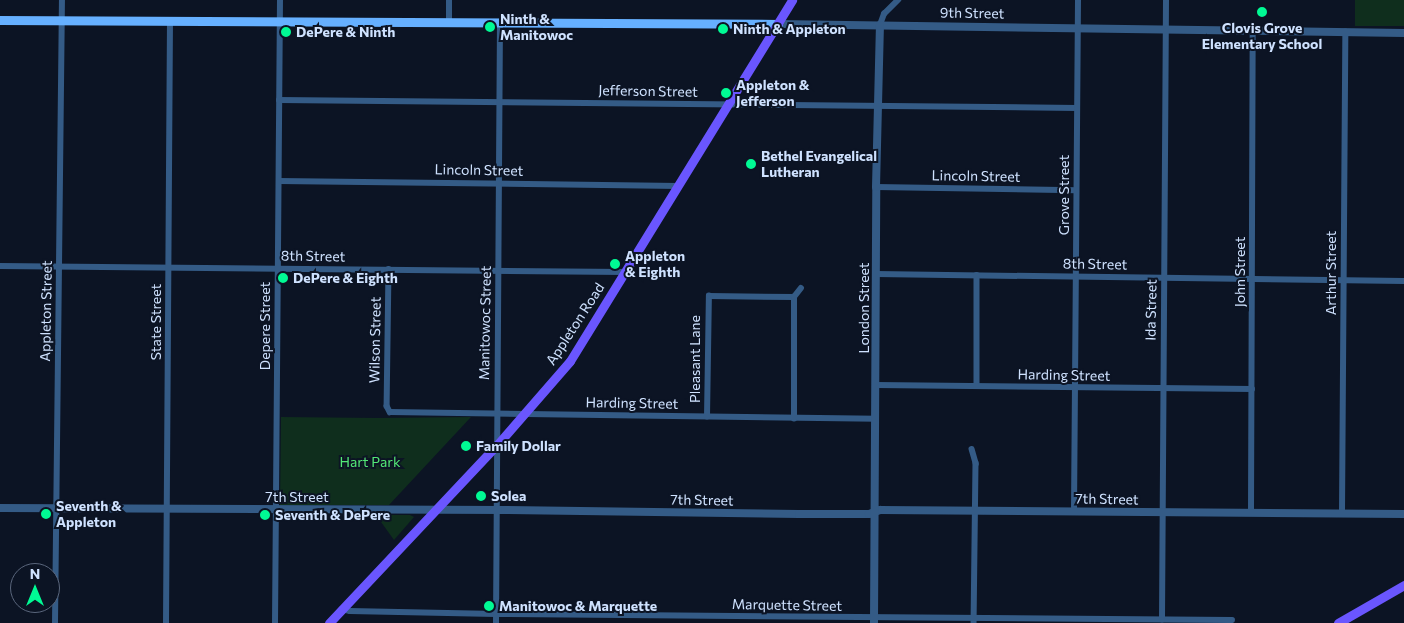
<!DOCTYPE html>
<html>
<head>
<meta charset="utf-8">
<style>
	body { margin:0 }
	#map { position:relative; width:1404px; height:623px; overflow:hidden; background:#0c1424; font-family:Commissioner,sans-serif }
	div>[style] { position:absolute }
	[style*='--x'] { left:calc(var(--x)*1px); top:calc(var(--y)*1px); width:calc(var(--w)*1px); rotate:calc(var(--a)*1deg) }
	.green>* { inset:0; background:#0f2e1d; transform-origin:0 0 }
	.minor>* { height:5.5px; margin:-2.75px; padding:0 2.75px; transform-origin:2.75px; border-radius:2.75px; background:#345b86 }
	.tertiary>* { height:8px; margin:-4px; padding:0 4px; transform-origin:4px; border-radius:4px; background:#345b86 }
	.secondary>* { height:9px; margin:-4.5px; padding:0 4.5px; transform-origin:4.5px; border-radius:4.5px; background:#66b0ff }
	.primary>* { height:9px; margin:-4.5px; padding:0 4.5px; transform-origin:4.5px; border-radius:4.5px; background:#6a56ff }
	.dots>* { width:14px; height:14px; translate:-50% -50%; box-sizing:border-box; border:2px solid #0c1424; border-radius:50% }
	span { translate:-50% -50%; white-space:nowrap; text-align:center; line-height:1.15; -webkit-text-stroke:4px #0c1424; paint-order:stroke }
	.street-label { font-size:14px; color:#cfe2ff }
	.poi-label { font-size:14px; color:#cfe2ff; font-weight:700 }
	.left { translate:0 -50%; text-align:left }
	.park-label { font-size:14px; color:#53e876 }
	.north { position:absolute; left:10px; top:563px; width:50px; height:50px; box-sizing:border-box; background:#0c1424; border:1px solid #5a667c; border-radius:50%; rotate:0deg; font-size:14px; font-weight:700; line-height:20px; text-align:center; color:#cfe2ff }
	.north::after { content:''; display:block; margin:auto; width:18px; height:22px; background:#00fa94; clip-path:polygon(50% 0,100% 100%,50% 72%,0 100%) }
</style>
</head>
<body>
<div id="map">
	<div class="green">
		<div style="left:1355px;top:0;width:49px;height:26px"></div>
		<div style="clip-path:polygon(281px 417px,378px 418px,471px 417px,389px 505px,280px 505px)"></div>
		<div style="clip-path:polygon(376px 515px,410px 515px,414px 517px,394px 540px)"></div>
	</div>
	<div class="minor">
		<div style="--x:449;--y:22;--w:22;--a:-90"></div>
		<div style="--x:880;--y:25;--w:12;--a:-70"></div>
		<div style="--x:884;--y:14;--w:20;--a:-45"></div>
		<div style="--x:279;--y:100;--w:798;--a:0.57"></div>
		<div style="--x:279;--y:181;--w:400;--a:0.7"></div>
		<div style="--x:876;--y:187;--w:200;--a:0.9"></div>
		<div style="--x:0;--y:266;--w:625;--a:0.55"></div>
		<div style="--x:389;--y:269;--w:137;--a:90.8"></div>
		<div style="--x:387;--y:406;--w:7;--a:63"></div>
		<div style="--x:390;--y:412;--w:486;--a:0.8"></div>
		<div style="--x:876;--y:274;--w:528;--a:0.76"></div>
		<div style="--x:977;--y:275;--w:111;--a:90"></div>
		<div style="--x:876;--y:385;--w:376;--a:0.6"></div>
		<div style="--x:707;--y:417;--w:121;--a:-89.1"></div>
		<div style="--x:709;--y:296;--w:85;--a:0.7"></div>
		<div style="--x:794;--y:419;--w:122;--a:-90"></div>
		<div style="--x:794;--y:297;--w:11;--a:-52"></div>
		<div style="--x:972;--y:449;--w:15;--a:74"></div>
		<div style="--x:976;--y:463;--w:160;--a:90.7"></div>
		<div style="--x:1074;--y:511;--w:511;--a:-89.55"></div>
		<div style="--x:1251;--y:513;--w:483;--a:-89.8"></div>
		<div style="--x:1342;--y:513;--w:481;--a:-89.6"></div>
		<div style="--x:342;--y:609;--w:8;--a:14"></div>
		<div style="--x:350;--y:611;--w:146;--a:1.2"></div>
		<div style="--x:496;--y:614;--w:736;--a:0.47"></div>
		<div style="--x:1162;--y:620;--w:620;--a:-89.63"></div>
		<div style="--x:55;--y:623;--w:623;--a:-89.36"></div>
		<div style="--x:166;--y:623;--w:602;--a:-89.62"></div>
		<div style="--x:275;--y:623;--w:623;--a:-89.54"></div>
		<div style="--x:496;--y:623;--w:600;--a:-89.62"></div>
	</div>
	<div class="tertiary">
		<div style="--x:778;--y:24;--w:626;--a:0.82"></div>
		<div style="--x:0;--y:508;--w:505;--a:0.23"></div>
		<div style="--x:505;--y:510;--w:294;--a:0.8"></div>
		<div style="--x:799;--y:514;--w:70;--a:0"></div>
		<div style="--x:869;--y:514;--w:12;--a:-20"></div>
		<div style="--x:880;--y:510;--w:524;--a:0.44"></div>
		<div style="--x:874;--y:623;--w:436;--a:-89.7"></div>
		<div style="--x:876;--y:187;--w:162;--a:-88.6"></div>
	</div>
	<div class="secondary">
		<div style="--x:0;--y:20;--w:778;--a:0.29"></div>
	</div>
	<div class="primary">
		<div style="--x:329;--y:623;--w:245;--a:-46.7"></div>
		<div style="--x:497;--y:445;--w:111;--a:-49"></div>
		<div style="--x:570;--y:361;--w:424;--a:-58.4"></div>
		<div style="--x:1338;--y:623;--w:76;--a:-29.9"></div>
	</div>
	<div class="dots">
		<div style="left:1262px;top:12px;background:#00fa94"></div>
		<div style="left:490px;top:27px;background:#00fa94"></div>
		<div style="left:723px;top:29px;background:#00fa94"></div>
		<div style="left:286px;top:32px;background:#00fa94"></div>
		<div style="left:726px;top:93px;background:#00fa94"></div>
		<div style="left:751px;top:164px;background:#00fa94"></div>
		<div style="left:615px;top:264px;background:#00fa94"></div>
		<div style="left:283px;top:278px;background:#00fa94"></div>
		<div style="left:466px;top:446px;background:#00fa94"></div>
		<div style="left:481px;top:496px;background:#00fa94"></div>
		<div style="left:46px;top:514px;background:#00fa94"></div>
		<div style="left:265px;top:515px;background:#00fa94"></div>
		<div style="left:489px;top:606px;background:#00fa94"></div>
	</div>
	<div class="street-label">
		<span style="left:972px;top:13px;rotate:1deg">9th Street</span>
		<span style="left:648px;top:91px;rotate:1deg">Jefferson Street</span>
		<span style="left:479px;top:170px;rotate:1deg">Lincoln Street</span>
		<span style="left:976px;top:176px;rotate:1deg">Lincoln Street</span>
		<span style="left:1064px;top:195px;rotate:-90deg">Grove Street</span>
		<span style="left:313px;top:256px;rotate:1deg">8th Street</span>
		<span style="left:1095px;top:264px;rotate:1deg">8th Street</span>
		<span style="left:1240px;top:272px;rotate:-90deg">John Street</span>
		<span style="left:1331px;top:273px;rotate:-90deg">Arthur Street</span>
		<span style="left:864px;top:308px;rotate:-90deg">London Street</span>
		<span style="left:1151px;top:310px;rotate:-89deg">Ida Street</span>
		<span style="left:46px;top:311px;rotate:-89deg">Appleton Street</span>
		<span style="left:156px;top:322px;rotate:-90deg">State Street</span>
		<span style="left:485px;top:323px;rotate:-89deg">Manitowoc Street</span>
		<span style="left:575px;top:324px;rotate:-57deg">Appleton Road</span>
		<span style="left:265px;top:326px;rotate:-90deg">Depere Street</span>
		<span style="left:375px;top:340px;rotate:-89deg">Wilson Street</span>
		<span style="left:695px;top:359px;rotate:-90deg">Pleasant Lane</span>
		<span style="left:1064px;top:375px;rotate:1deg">Harding Street</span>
		<span style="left:632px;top:403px;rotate:1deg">Harding Street</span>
		<span style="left:297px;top:497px">7th Street</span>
		<span style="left:1107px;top:499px;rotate:1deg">7th Street</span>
		<span style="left:702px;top:500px;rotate:1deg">7th Street</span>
		<span style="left:787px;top:605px;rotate:1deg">Marquette Street</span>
	</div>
	<div class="poi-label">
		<span class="left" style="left:500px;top:27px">Ninth &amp;<br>Manitowoc</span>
		<span style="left:1262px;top:36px">Clovis Grove<br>Elementary School</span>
		<span class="left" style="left:733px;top:29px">Ninth &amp; Appleton</span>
		<span class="left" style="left:296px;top:32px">DePere &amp; Ninth</span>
		<span class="left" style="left:736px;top:93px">Appleton &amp;<br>Jefferson</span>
		<span class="left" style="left:761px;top:164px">Bethel Evangelical<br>Lutheran</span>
		<span class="left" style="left:625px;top:264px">Appleton<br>&amp; Eighth</span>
		<span class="left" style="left:293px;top:278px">DePere &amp; Eighth</span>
		<span class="left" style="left:476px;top:446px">Family Dollar</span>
		<span class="left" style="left:491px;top:496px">Solea</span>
		<span class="left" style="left:56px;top:514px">Seventh &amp;<br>Appleton</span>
		<span class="left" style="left:275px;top:515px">Seventh &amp; DePere</span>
		<span class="left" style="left:499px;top:606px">Manitowoc &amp; Marquette</span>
	</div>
	<div class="park-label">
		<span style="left:370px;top:462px">Hart Park</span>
	</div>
	<div class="north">N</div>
</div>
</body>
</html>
